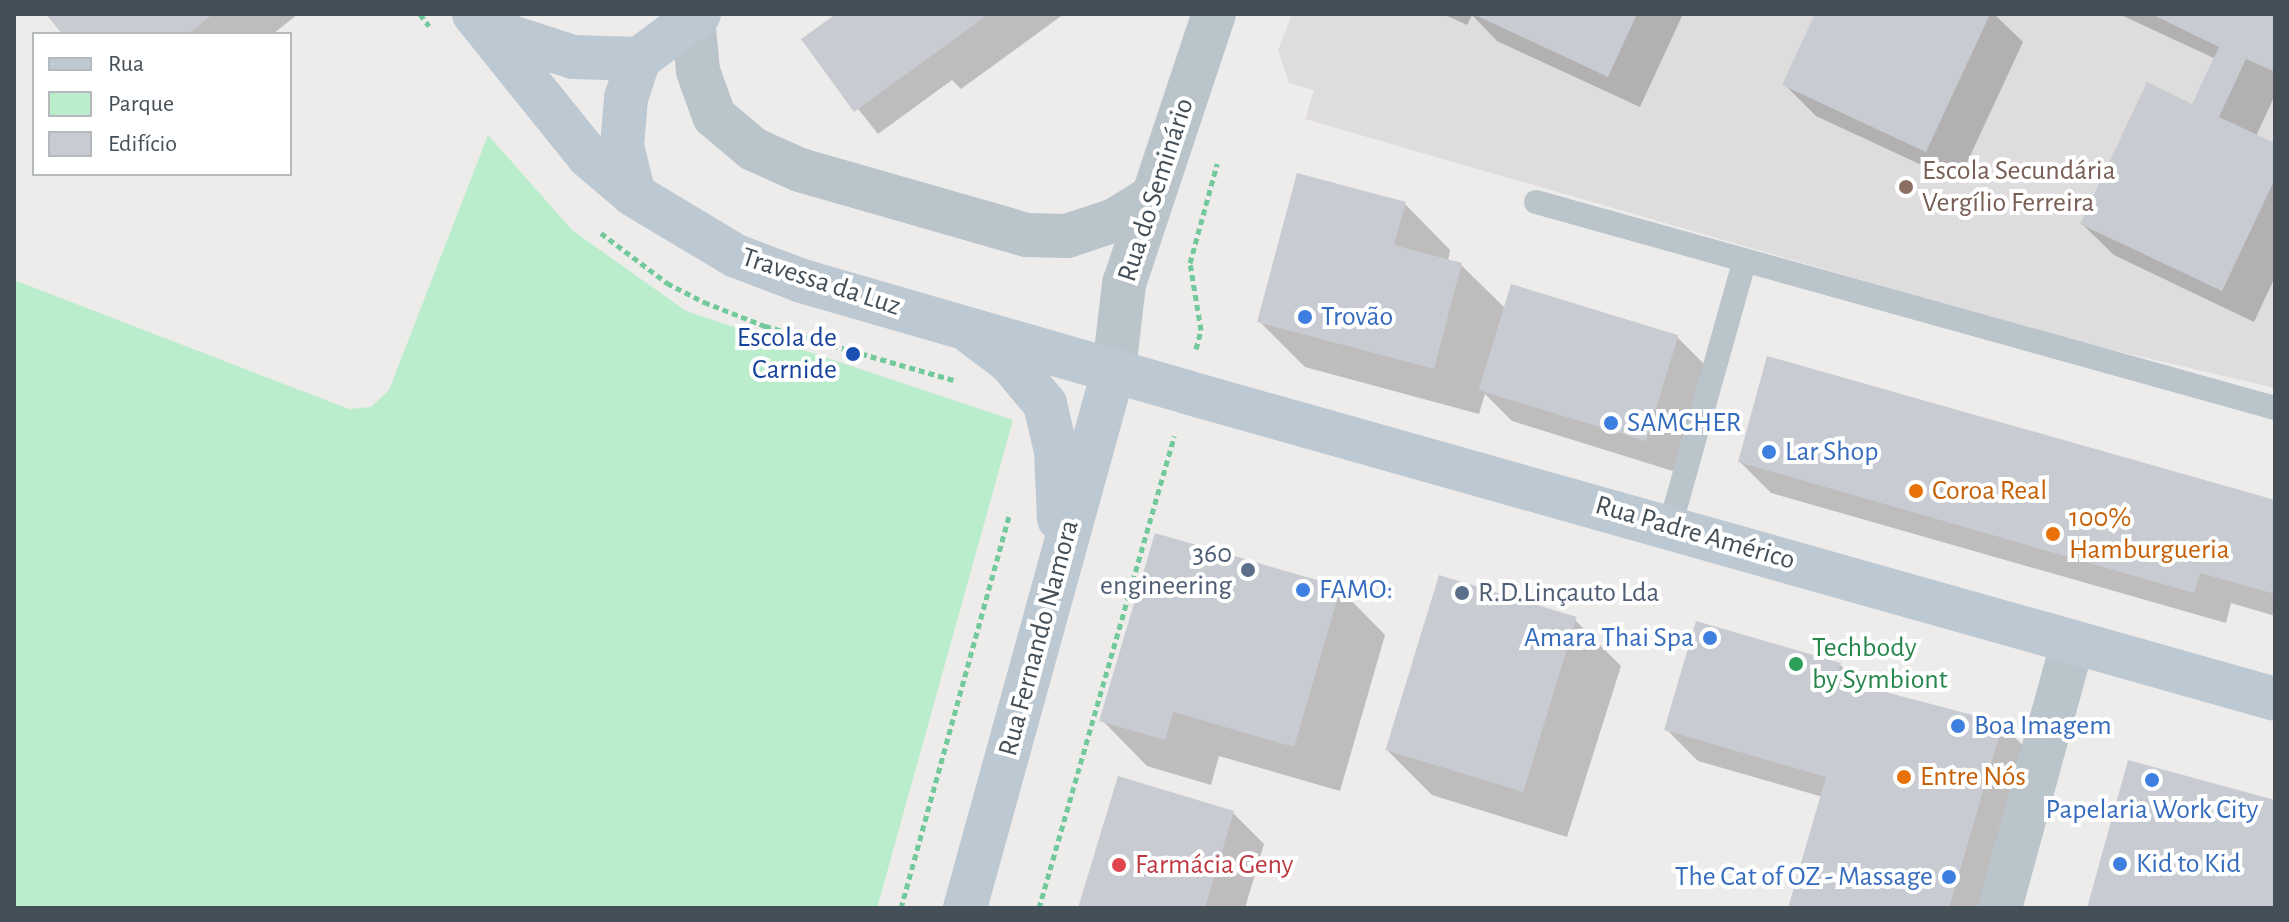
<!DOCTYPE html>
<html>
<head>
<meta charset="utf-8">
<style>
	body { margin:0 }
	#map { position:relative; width:2289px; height:922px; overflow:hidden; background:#eeebeb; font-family:"Alegreya Sans",sans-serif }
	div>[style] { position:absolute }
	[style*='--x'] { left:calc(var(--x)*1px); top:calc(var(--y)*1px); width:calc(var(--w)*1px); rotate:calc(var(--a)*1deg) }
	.education>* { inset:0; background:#dfdcdd }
	.green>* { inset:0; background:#b9edcc }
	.shadow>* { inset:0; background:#0003 }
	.building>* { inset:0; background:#c8cbd1; transform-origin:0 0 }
	.path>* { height:5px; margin-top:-2.5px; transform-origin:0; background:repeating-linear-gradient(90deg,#72ca9c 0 6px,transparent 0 10px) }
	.lane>* { height:24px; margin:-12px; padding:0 12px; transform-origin:12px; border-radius:12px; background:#bac4cb }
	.street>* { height:44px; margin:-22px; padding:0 22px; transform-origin:22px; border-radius:22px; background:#bac4cb }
	.secondary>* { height:44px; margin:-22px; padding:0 22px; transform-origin:22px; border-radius:22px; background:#bcc8d2 }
	.dots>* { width:22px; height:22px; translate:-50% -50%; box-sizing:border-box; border:4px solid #fff; border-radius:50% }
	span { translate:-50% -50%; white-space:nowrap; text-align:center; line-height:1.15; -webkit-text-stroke:8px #fff; paint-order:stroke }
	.education-label { font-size:28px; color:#785e54 }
	.left { translate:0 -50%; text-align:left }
	.street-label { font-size:28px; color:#444f58 }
	.shop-label { font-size:28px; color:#366cbe }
	.right { translate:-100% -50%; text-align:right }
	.transit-label { font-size:28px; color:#164399 }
	.food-label { font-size:28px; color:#c56008 }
	.service-label { font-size:28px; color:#4e5e75 }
	.leisure-label { font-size:28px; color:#27864d }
	.health-label { font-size:28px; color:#be3a42 }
	.frame { position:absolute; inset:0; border:16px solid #444f58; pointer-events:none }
	.legend { position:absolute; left:32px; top:32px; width:260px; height:144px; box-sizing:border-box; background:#fff; border:2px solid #b4b9bc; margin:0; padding:10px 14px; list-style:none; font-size:24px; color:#444f58 }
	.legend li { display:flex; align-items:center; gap:16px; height:40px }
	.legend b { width:40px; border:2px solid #b4b9bc }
</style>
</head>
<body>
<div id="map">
	<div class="education">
		<div style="clip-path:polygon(1292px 14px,2275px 14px,2275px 388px,2066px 339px,1305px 119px,1314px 90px,1289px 83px,1278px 50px)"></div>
	</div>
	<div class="green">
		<div style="clip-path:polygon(488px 135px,572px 230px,686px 311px,1013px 420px,877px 908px,14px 908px,14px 280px,349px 409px,371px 407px,389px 390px)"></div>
	</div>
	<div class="shadow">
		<div style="clip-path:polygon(49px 14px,298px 14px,273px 34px,65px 34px)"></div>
		<div style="clip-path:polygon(839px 14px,1064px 14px,961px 89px,952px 80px,878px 134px,804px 40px)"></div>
		<div style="clip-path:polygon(1443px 14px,1683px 14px,1640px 107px,1497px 41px,1472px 15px,1467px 25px)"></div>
		<div style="clip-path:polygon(1817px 14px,1994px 14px,2023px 42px,1958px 182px,1816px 116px,1784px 84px)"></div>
		<div style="clip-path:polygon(2119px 14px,2275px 14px,2275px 95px,2256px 136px,2275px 145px,2275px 277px,2254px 322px,2114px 255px,2082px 224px,2193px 107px,2216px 59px)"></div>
		<div style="clip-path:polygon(1405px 204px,1450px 250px,1448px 261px,1461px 265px,1506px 309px,1677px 337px,1708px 368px,1676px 472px,1512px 421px,1485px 394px,1479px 414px,1305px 367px,1259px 321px)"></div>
		<div style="clip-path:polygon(1740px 462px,2275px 503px,2275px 616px,2231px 603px,2226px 623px,1771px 493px)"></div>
		<div style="clip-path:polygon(1340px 589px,1385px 635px,1340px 791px,1219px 756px,1211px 785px,1147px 766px,1102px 720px)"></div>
		<div style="clip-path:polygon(1575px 620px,1621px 666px,1567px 837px,1432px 795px,1386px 749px)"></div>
		<div style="clip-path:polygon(1840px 665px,1864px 688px,2002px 725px,2034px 756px,1989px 908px,1790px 908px,1823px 797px,1698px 761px,1666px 729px)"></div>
		<div style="clip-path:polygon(1233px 813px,1264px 844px,1245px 908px,1080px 908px)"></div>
	</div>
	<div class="building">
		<div style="clip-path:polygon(46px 14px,213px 14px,188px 34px,62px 34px)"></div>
		<div style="clip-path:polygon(836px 14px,989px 14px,854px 112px,801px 39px)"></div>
		<div style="clip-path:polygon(1473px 14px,1637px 14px,1608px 77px)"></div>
		<div style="clip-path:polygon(1815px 14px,1990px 14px,1926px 152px,1782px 85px)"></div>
		<div style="clip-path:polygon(2151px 14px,2275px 14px,2275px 72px,2246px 59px,2219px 117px,2275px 143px,2275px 179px,2222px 291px,2080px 224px,2147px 82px,2192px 104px,2219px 47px)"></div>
		<div style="clip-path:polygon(1297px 173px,1406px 202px,1394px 245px,1462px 263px,1434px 369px,1257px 322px)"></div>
		<div style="left:1511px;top:284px;width:175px;height:111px;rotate:17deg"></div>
		<div style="clip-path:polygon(1767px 356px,2275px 500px,2275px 594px,2200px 573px,2194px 593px,1738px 462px)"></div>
		<div style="clip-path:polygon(1155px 533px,1341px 587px,1294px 747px,1173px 712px,1165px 740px,1099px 721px)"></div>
		<div style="left:1439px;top:575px;width:144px;height:183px;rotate:17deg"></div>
		<div style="clip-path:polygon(1696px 621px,1841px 663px,1836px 679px,2003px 723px,1949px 908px,1788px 908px,1826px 777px,1664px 730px)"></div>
		<div style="clip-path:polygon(2128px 760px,2275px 800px,2275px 908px,2087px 908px)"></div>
		<div style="clip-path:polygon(1118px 776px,1234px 811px,1205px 908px,1078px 908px)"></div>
	</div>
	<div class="path">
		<div style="--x:420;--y:14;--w:15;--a:53"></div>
		<div style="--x:601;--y:233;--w:83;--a:37.1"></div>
		<div style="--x:667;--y:283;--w:42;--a:27.2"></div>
		<div style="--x:704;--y:302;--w:66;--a:21.5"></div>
		<div style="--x:765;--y:326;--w:196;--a:16"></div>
		<div style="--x:1196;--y:349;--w:20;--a:-75"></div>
		<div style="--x:1201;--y:330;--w:68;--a:-99.3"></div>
		<div style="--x:1190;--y:263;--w:103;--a:-74.7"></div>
		<div style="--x:901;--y:908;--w:410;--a:-74.6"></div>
		<div style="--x:1039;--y:908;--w:491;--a:-74"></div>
	</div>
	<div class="lane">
		<div style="--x:1536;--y:202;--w:767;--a:15.58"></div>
		<div style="--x:1670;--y:526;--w:273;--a:-74.3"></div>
	</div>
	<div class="street">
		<div style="--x:693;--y:18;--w:53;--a:84.6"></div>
		<div style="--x:698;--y:71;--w:48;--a:70.4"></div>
		<div style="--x:714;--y:116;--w:51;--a:40.2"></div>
		<div style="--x:753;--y:149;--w:51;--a:24.1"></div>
		<div style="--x:800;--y:170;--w:235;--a:16"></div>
		<div style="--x:1026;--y:235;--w:41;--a:1.4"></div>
		<div style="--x:1067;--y:236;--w:51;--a:-18.4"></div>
		<div style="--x:1115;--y:220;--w:39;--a:-32"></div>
		<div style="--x:1114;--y:369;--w:86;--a:-83.3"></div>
		<div style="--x:1124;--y:284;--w:285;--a:-71.6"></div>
		<div style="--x:2000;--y:908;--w:276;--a:-74.7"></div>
	</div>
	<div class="secondary">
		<div style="--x:474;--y:14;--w:182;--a:51.2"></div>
		<div style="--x:588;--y:156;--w:60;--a:40.3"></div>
		<div style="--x:634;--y:195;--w:119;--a:30.9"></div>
		<div style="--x:736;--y:256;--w:71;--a:20.7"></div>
		<div style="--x:802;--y:281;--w:400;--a:16.1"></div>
		<div style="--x:1186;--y:392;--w:1131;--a:15.74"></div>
		<div style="--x:485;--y:21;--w:27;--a:33"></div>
		<div style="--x:508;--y:36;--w:68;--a:17.9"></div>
		<div style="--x:573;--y:57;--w:66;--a:1.7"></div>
		<div style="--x:639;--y:59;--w:75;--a:-36.9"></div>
		<div style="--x:634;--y:195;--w:50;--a:-103.8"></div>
		<div style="--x:622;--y:146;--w:48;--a:-85.2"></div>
		<div style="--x:626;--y:98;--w:41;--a:-71.6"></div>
		<div style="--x:974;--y:335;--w:45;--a:36.9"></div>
		<div style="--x:1010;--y:362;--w:55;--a:50.2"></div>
		<div style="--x:1045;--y:404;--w:48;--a:76.8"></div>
		<div style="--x:1056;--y:451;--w:68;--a:87.5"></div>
		<div style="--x:965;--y:908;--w:559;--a:-74.55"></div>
	</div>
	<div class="dots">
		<div style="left:1906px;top:187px;background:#8d6e63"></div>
		<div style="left:1305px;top:317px;background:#3f7fe0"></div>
		<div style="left:853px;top:354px;background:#1a4fb4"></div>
		<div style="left:1611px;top:423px;background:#3f7fe0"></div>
		<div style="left:1769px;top:452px;background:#3f7fe0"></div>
		<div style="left:1916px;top:491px;background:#e8710a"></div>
		<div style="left:2053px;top:534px;background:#e8710a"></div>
		<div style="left:1248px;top:570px;background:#5c6f8a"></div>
		<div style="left:1303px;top:590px;background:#3f7fe0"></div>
		<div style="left:1462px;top:593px;background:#5c6f8a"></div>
		<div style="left:1710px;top:638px;background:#3f7fe0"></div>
		<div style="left:1796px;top:664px;background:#2e9e5b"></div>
		<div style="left:1958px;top:726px;background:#3f7fe0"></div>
		<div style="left:1904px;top:777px;background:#e8710a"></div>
		<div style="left:2152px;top:780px;background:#3f7fe0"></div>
		<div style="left:2120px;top:864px;background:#3f7fe0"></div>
		<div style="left:1119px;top:865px;background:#e0444e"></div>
		<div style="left:1949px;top:877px;background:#3f7fe0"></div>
	</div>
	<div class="education-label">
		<span class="left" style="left:1922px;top:187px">Escola Secundária<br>Vergílio Ferreira</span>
	</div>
	<div class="street-label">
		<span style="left:1156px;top:190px;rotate:-72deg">Rua do Seminário</span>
		<span style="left:821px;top:282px;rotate:18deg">Travessa da Luz</span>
		<span style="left:1695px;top:533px;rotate:16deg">Rua Padre Américo</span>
		<span style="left:1039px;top:638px;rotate:-75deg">Rua Fernando Namora</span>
	</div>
	<div class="shop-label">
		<span class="left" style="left:1321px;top:317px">Trovão</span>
		<span class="left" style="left:1627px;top:423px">SAMCHER</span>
		<span class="left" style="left:1785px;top:452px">Lar Shop</span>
		<span class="left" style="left:1319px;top:590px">FAMO:</span>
		<span class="right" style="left:1694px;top:638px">Amara Thai Spa</span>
		<span class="left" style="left:1974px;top:726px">Boa Imagem</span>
		<span style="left:2152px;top:810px">Papelaria Work City</span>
		<span class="left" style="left:2136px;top:864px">Kid to Kid</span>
		<span class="right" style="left:1933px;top:877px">The Cat of OZ - Massage</span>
	</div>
	<div class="transit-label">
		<span class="right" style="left:837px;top:354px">Escola de<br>Carnide</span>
	</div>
	<div class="food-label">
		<span class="left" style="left:1932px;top:491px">Coroa Real</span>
		<span class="left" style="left:2069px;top:534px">100%<br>Hamburgueria</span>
		<span class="left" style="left:1920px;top:777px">Entre Nós</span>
	</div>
	<div class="service-label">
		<span class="right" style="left:1232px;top:570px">360<br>engineering</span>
		<span class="left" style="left:1478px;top:593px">R.D.Linçauto Lda</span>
	</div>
	<div class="leisure-label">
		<span class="left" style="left:1812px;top:664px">Techbody<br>by Symbiont</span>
	</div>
	<div class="health-label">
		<span class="left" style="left:1135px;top:865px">Farmácia Geny</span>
	</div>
	<div class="frame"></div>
	<ul class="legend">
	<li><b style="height:10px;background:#bcc8d2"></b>Rua</li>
	<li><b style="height:22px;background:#b9edcc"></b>Parque</li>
	<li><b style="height:22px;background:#c8cbd1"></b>Edifício</li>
	</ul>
</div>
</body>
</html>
